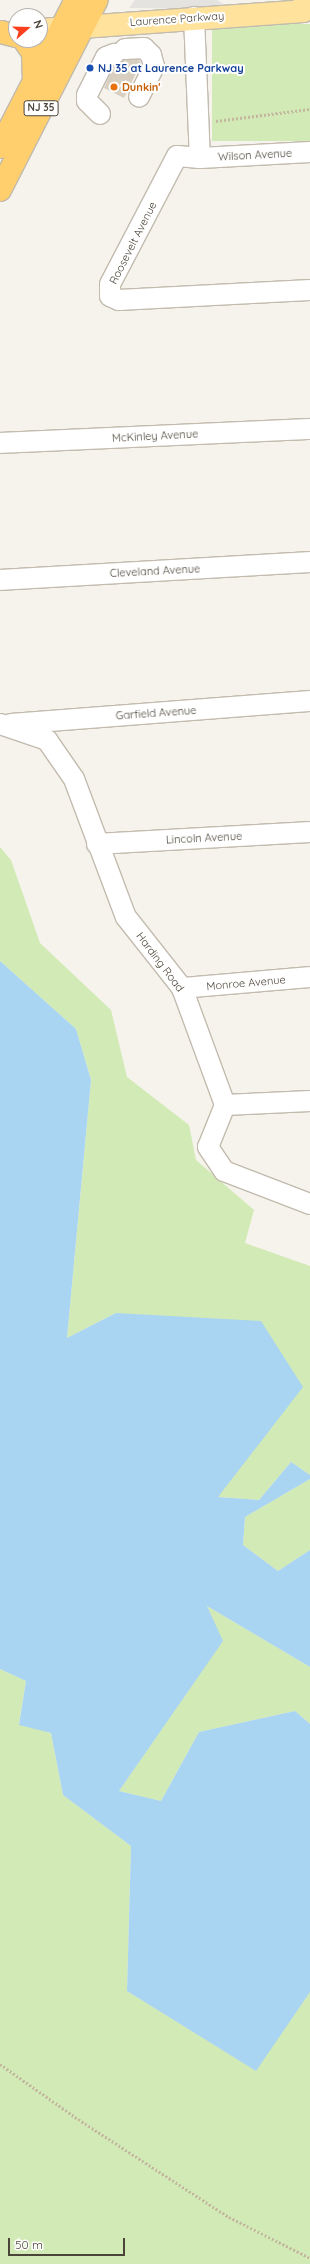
<!DOCTYPE html>
<html>
<head>
<meta charset="utf-8">
<style>
	body { margin:0 }
	#map { position:relative; width:310px; height:2264px; overflow:hidden; background:#f6f3ec; font-family:Quicksand,sans-serif }
	div>[style] { position:absolute }
	[style*='--x'] { left:calc(var(--x)*1px); top:calc(var(--y)*1px); width:calc(var(--w)*1px); rotate:calc(var(--a)*1deg) }
	.green>* { inset:0; background:#d2eab5; transform-origin:0 0 }
	.parking>* { inset:0; background:#e5e3e0 }
	.water>* { inset:0; background:#a9d4f2 }
	.building>* { inset:0; background:#d8cfc1 }
	.path>* { height:2.5px; margin-top:-1.25px; transform-origin:0; background:repeating-linear-gradient(90deg,#c4b79f 0 2px,transparent 0 4px) }
	.roads { filter:drop-shadow(1px 0 #c2bbae) drop-shadow(-1px 0 #c2bbae) drop-shadow(0 1px #c2bbae) drop-shadow(0 -1px #c2bbae) }
	.minor>* { height:20px; margin:-10px; padding:0 10px; transform-origin:10px; border-radius:10px; background:#fff }
	.major>* { height:22px; margin:-11px; padding:0 11px; transform-origin:11px; border-radius:11px; background:#ffe39c }
	.highway>* { height:22px; margin:-11px; padding:0 11px; transform-origin:11px; border-radius:11px; background:#ffcf6e }
	.dots>* { width:11px; height:11px; translate:-50% -50%; box-sizing:border-box; border:2px solid #fff; border-radius:50% }
	span { translate:-50% -50%; white-space:nowrap; text-align:center; line-height:1.15; -webkit-text-stroke:4px #fff; paint-order:stroke }
	.shield-label span { padding:1px 3px; background:#fff; border:1px solid; border-radius:3px; -webkit-text-stroke-width:0 }
	.shield-label { font-size:10px; color:#4b4439; font-weight:700 }
	.street-label { font-size:11px; color:#4b4439 }
	.transit-label { font-size:11px; color:#164399; font-weight:700 }
	.left { translate:0 -50%; text-align:left }
	.food-label { font-size:11px; color:#c56008; font-weight:700 }
	.north { position:absolute; left:8px; top:8px; width:40px; height:40px; box-sizing:border-box; background:#fff; border:1px solid #b7b4b0; border-radius:50%; rotate:70deg; font-size:11px; font-weight:700; line-height:16px; text-align:center; color:#4b4439 }
	.north::after { content:''; display:block; margin:auto; width:14px; height:18px; background:#fc3f1d; clip-path:polygon(50% 0,100% 100%,50% 72%,0 100%) }
	.scale { position:absolute; left:8px; top:2238px; width:117px; height:18px; box-sizing:border-box; border:2px solid #4b4439; border-top:0; padding-left:5px; font-size:12px; line-height:14px; white-space:nowrap; color:#4b4439; -webkit-text-stroke:3px #fff; paint-order:stroke }
</style>
</head>
<body>
<div id="map">
	<div class="green">
		<div style="left:310px;top:24px;width:117px;height:98px;rotate:90deg"></div>
		<div style="clip-path:polygon(0 847px,11px 860px,40px 943px,111px 1010px,127px 1077px,189px 1125px,196px 1160px,254px 1210px,245px 1243px,310px 1266px,310px 1475px,291px 1462px,259px 1500px,217px 1497px,302px 1387px,116px 1313px,67px 1338px,91px 1080px,76px 1029px,0 961px)"></div>
		<div style="clip-path:polygon(310px 1479px,310px 1550px,278px 1571px,243px 1545px,245px 1517px)"></div>
		<div style="clip-path:polygon(207px 1606px,310px 1667px,310px 1724px,295px 1711px,199px 1732px,161px 1801px,119px 1791px,222px 1641px)"></div>
		<div style="clip-path:polygon(0 1669px,26px 1681px,19px 1724px,51px 1733px,63px 1795px,131px 1846px,127px 1991px,255px 2070px,310px 1992px,310px 2264px,0 2264px)"></div>
	</div>
	<div class="parking">
		<div style="clip-path:polygon(135px 0,217px 0,225px 5px,225px 9px,129px 8px)"></div>
	</div>
	<div class="water">
		<div style="clip-path:polygon(0 961px,76px 1029px,91px 1080px,67px 1338px,116px 1313px,261px 1321px,303px 1387px,218px 1497px,259px 1500px,291px 1462px,310px 1475px,310px 1479px,245px 1517px,243px 1545px,278px 1571px,310px 1550px,310px 1667px,207px 1606px,223px 1641px,119px 1791px,161px 1801px,199px 1732px,295px 1711px,310px 1724px,310px 1992px,256px 2071px,127px 1991px,131px 1846px,63px 1795px,51px 1733px,19px 1725px,26px 1681px,0 1669px)"></div>
	</div>
	<div class="building">
		<div style="clip-path:polygon(123px 60px,139px 60px,141px 63px,124px 98px,104px 88px,114px 66px)"></div>
	</div>
	<div class="path">
		<div style="--x:216;--y:121;--w:95;--a:-7.3"></div>
		<div style="--x:0;--y:2064;--w:92;--a:35.2"></div>
		<div style="--x:75;--y:2117;--w:184;--a:33"></div>
		<div style="--x:229;--y:2217;--w:91;--a:26.8"></div>
	</div>
	<div class="roads">
		<div class="minor">
			<div style="--x:194;--y:17;--w:141;--a:87.6"></div>
			<div style="--x:125;--y:49;--w:19;--a:-3"></div>
			<div style="--x:144;--y:48;--w:10;--a:45"></div>
			<div style="--x:151;--y:55;--w:11;--a:75"></div>
			<div style="--x:154;--y:66;--w:34;--a:116"></div>
			<div style="--x:100;--y:114;--w:18;--a:-135"></div>
			<div style="--x:87;--y:101;--w:6;--a:-90"></div>
			<div style="--x:87;--y:95;--w:42;--a:-63.4"></div>
			<div style="--x:106;--y:57;--w:9;--a:-21"></div>
			<div style="--x:310;--y:152;--w:110;--a:176.9"></div>
			<div style="--x:200;--y:158;--w:23;--a:-175"></div>
			<div style="--x:177;--y:156;--w:144;--a:117.6"></div>
			<div style="--x:110;--y:284;--w:12;--a:90"></div>
			<div style="--x:110;--y:296;--w:10;--a:24"></div>
			<div style="--x:119;--y:300;--w:191;--a:-3"></div>
			<div style="--x:0;--y:443;--w:310;--a:-2.6"></div>
			<div style="--x:0;--y:580;--w:311;--a:-3.3"></div>
			<div style="--x:0;--y:724;--w:50;--a:18.8"></div>
			<div style="--x:47;--y:740;--w:47;--a:55.3"></div>
			<div style="--x:74;--y:779;--w:147;--a:69.4"></div>
			<div style="--x:126;--y:917;--w:90;--a:51.7"></div>
			<div style="--x:182;--y:988;--w:125;--a:69.8"></div>
			<div style="--x:225;--y:1105;--w:45;--a:112"></div>
			<div style="--x:208;--y:1147;--w:29;--a:56"></div>
			<div style="--x:224;--y:1171;--w:92;--a:21"></div>
			<div style="--x:11;--y:724;--w:300;--a:-4.4"></div>
			<div style="--x:97;--y:844;--w:213;--a:-3.2"></div>
			<div style="--x:182;--y:988;--w:128;--a:-4.9"></div>
			<div style="--x:225;--y:1105;--w:85;--a:-2.7"></div>
		</div>
		<div class="major">
			<div style="--x:40;--y:30;--w:264;--a:-4.1"></div>
			<div style="--x:303;--y:11;--w:11;--a:-80"></div>
		</div>
		<div class="highway">
			<div style="--x:1;--y:32;--w:16;--a:15"></div>
			<div style="--x:24;--y:40;--w:16;--a:55"></div>
			<div style="--x:33;--y:53;--w:27;--a:88"></div>
			<div style="--x:0;--y:147;--w:165;--a:-62.7"></div>
			<div style="--x:0;--y:190;--w:213;--a:-63"></div>
		</div>
	</div>
	<div class="dots">
		<div style="left:90px;top:68px;background:#1a4fb4"></div>
		<div style="left:114px;top:87px;background:#e8710a"></div>
	</div>
	<div class="shield-label">
		<span style="left:41px;top:108px">NJ 35</span>
	</div>
	<div class="street-label">
		<span style="left:177px;top:19px;rotate:-4deg">Laurence Parkway</span>
		<span style="left:255px;top:155px;rotate:-3deg">Wilson Avenue</span>
		<span style="left:133px;top:243px;rotate:-63deg">Roosevelt Avenue</span>
		<span style="left:155px;top:436px;rotate:-3deg">McKinley Avenue</span>
		<span style="left:155px;top:571px;rotate:-3deg">Cleveland Avenue</span>
		<span style="left:156px;top:713px;rotate:-4deg">Garfield Avenue</span>
		<span style="left:204px;top:838px;rotate:-3deg">Lincoln Avenue</span>
		<span style="left:160px;top:962px;rotate:53deg">Harding Road</span>
		<span style="left:246px;top:983px;rotate:-5deg">Monroe Avenue</span>
	</div>
	<div class="transit-label">
		<span class="left" style="left:98px;top:68px">NJ 35 at Laurence Parkway</span>
	</div>
	<div class="food-label">
		<span class="left" style="left:122px;top:87px">Dunkin'</span>
	</div>
	<div class="north">N</div>
	<div class="scale">50 m</div>
</div>
</body>
</html>
